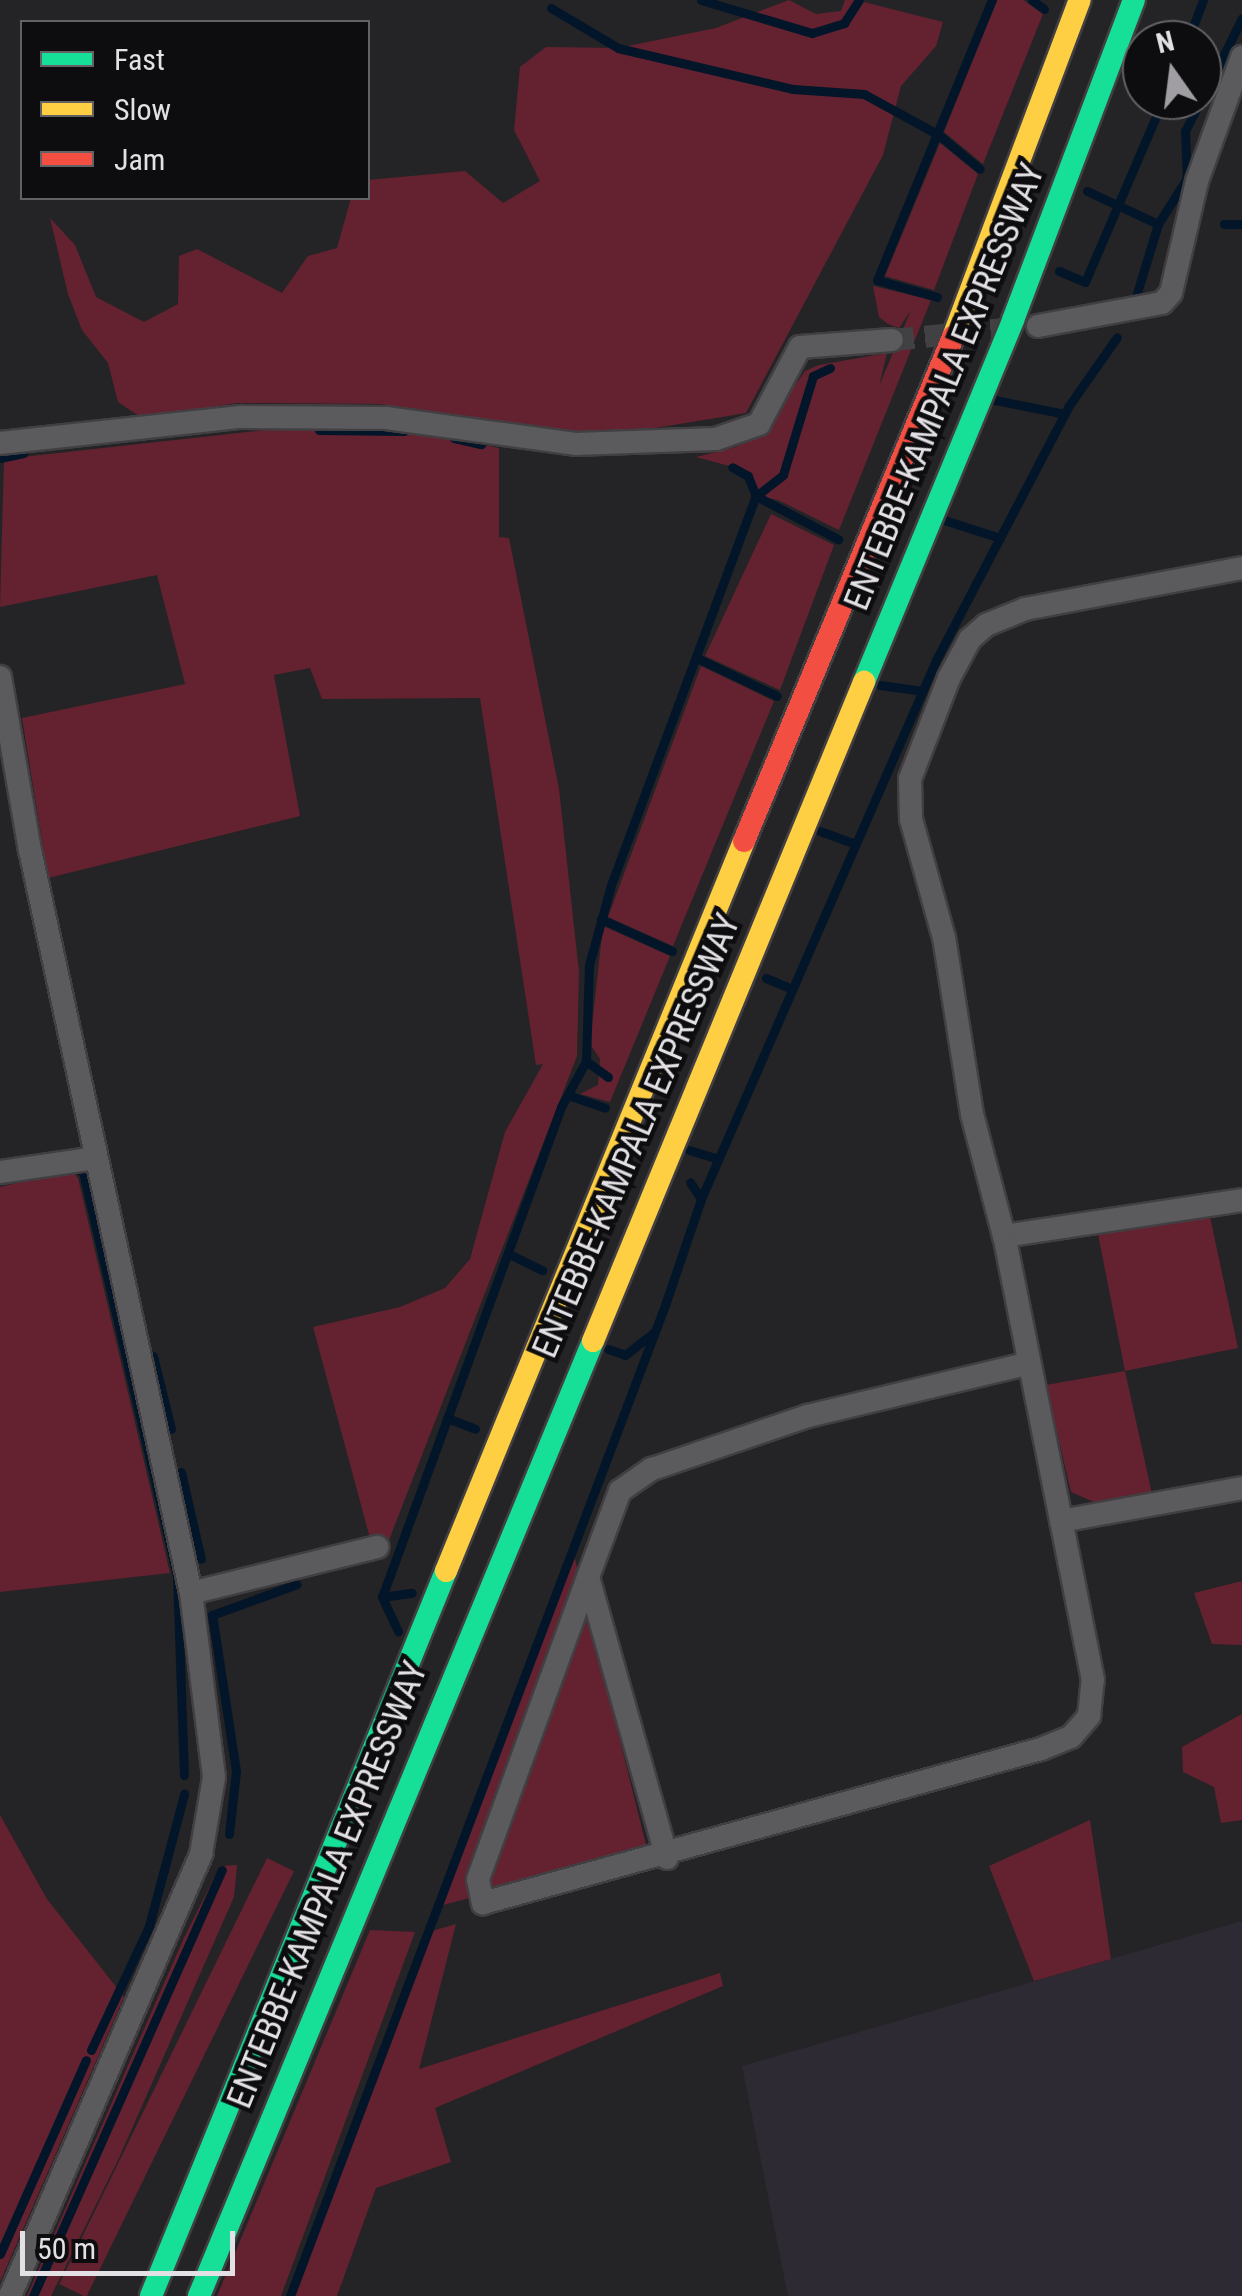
<!DOCTYPE html>
<html>
<head>
<meta charset="utf-8">
<style>
	body { margin:0 }
	#map { position:relative; width:1242px; height:2296px; overflow:hidden; background:#242326; font-family:"Roboto Condensed",sans-serif }
	div>[style] { position:absolute }
	[style*='--x'] { left:calc(var(--x)*1px); top:calc(var(--y)*1px); width:calc(var(--w)*1px); rotate:calc(var(--a)*1deg) }
	.built>* { inset:0; background:#2e2a33 }
	.green>* { inset:0; background:#642230; transform-origin:0 0 }
	.stream>* { height:9px; margin:-4.5px; padding:0 4.5px; transform-origin:4.5px; border-radius:4.5px; background:#031629 }
	.street-tunnel>* { height:22px; margin-top:-11px; transform-origin:0; background:repeating-linear-gradient(90deg,#414043 0 22px,transparent 0 33px) }
	.roads { filter:drop-shadow(2px 0 #413f42) drop-shadow(-2px 0 #413f42) drop-shadow(0 2px #413f42) drop-shadow(0 -2px #413f42) }
	.street>* { height:22px; margin:-11px; padding:0 11px; transform-origin:11px; border-radius:11px; background:#5b5a5d }
	.fast>* { height:22px; margin:-11px; padding:0 11px; transform-origin:11px; border-radius:11px; background:#16e098 }
	.slow>* { height:22px; margin:-11px; padding:0 11px; transform-origin:11px; border-radius:11px; background:#ffcf43 }
	.jam>* { height:22px; margin:-11px; padding:0 11px; transform-origin:11px; border-radius:11px; background:#f24e42 }
	span { translate:-50% -50%; white-space:nowrap; text-align:center; line-height:1.15; -webkit-text-stroke:9px #0d0c0e; paint-order:stroke }
	.street-label { font-size:35px; color:#e3e1e5 }
	.legend { position:absolute; left:20px; top:20px; width:350px; height:180px; box-sizing:border-box; background:#0d0c0e; border:2px solid #636164; margin:0; padding:12px 18px; list-style:none; font-size:30px; color:#e3e1e5 }
	.legend li { display:flex; align-items:center; gap:20px; height:50px }
	.legend b { width:50px; border:2px solid #636164 }
	.north { position:absolute; left:1122px; top:20px; width:100px; height:100px; box-sizing:border-box; background:#0d0c0e; border:2px solid #636164; border-radius:50%; rotate:346deg; font-size:28px; font-weight:700; line-height:40px; text-align:center; color:#e3e1e5 }
	.north::after { content:''; display:block; margin:auto; width:35px; height:45px; background:#a09ea2; clip-path:polygon(50% 0,100% 100%,50% 72%,0 100%) }
	.scale { position:absolute; left:20px; top:2231px; width:215px; height:45px; box-sizing:border-box; border:5px solid #e3e1e5; border-top:0; padding-left:12px; font-size:30px; line-height:35px; white-space:nowrap; color:#e3e1e5; -webkit-text-stroke:8px #0d0c0e; paint-order:stroke }
</style>
</head>
<body>
<div id="map">
	<div class="built">
		<div style="clip-path:polygon(1242px 1921px,1242px 2296px,788px 2296px,742px 2066px)"></div>
	</div>
	<div class="green">
		<div style="clip-path:polygon(789px 0,816px 14px,841px 11px,845px 0,856px 0,943px 22px,936px 46px,901px 86px,883px 155px,746px 413px,625px 433px,566px 433px,379px 404px,237px 403px,142px 418px,118px 402px,108px 363px,82px 330px,68px 294px,50px 218px,75px 245px,96px 297px,144px 322px,178px 304px,179px 256px,197px 249px,282px 293px,308px 256px,337px 248px,351px 198px,368px 198px,368px 180px,465px 171px,503px 203px,540px 181px,514px 130px,520px 67px,546px 47px,618px 48px,716px 28px)"></div>
		<div style="clip-path:polygon(997px 0,1023px 0,1043px 14px,983px 164px,944px 132px)"></div>
		<div style="clip-path:polygon(940px 143px,978px 174px,934px 290px,885px 276px)"></div>
		<div style="clip-path:polygon(873px 286px,931px 300px,839px 530px,778px 500px,756px 496px,748px 476px,733px 467px,696px 457px,736px 447px,764px 430px,805px 371px,819px 365px,887px 353px,879px 386px,911px 310px,899px 328px,888px 324px,879px 317px)"></div>
		<div style="clip-path:polygon(292px 427px,417px 431px,499px 448px,499px 537px,509px 538px,559px 789px,579px 972px,577px 1056px,389px 1540px,371px 1542px,313px 1327px,400px 1307px,445px 1288px,470px 1259px,505px 1132px,543px 1064px,536px 1065px,480px 698px,322px 699px,310px 668px,274px 675px,300px 816px,48px 878px,22px 718px,185px 684px,157px 575px,0 607px,4px 459px)"></div>
		<div style="clip-path:polygon(771px 514px,834px 545px,780px 690px,705px 656px)"></div>
		<div style="clip-path:polygon(701px 666px,774px 701px,673px 946px,608px 917px)"></div>
		<div style="clip-path:polygon(603px 926px,670px 956px,610px 1102px,580px 1094px,598px 1085px,600px 1059px,590px 1044px)"></div>
		<div style="clip-path:polygon(71px 1170px,78px 1178px,170px 1573px,0 1592px,0 1187px)"></div>
		<div style="clip-path:polygon(1209px 1212px,1238px 1348px,1125px 1371px,1152px 1494px,1103px 1506px,1071px 1492px,1046px 1385px,1125px 1371px,1098px 1234px)"></div>
		<div style="clip-path:polygon(573px 1551px,647px 1849px,440px 1906px)"></div>
		<div style="clip-path:polygon(1242px 1581px,1242px 1645px,1212px 1644px,1194px 1593px)"></div>
		<div style="clip-path:polygon(1242px 1714px,1242px 1820px,1221px 1823px,1214px 1787px,1183px 1772px,1182px 1747px)"></div>
		<div style="clip-path:polygon(0 1815px,47px 1899px,124px 1997px,0 2282px)"></div>
		<div style="clip-path:polygon(1090px 1820px,1111px 1959px,1034px 1981px,989px 1866px)"></div>
		<div style="left:267px;top:1858px;width:30px;height:474px;rotate:26deg"></div>
		<div style="clip-path:polygon(237px 1865px,234px 1897px,119px 2158px,51px 2296px,27px 2296px,183px 1940px,220px 1866px)"></div>
		<div style="clip-path:polygon(456px 1924px,419px 2069px,720px 1973px,723px 1986px,435px 2108px,451px 2162px,376px 2188px,337px 2296px,295px 2296px,432px 1931px)"></div>
		<div style="clip-path:polygon(370px 1930px,415px 1932px,281px 2296px,217px 2296px)"></div>
	</div>
	<div class="stream">
		<div style="--x:701;--y:0;--w:116;--a:16.6"></div>
		<div style="--x:812;--y:33;--w:34;--a:-17"></div>
		<div style="--x:844;--y:23;--w:27;--a:-57"></div>
		<div style="--x:1032;--y:0;--w:15;--a:37"></div>
		<div style="--x:551;--y:8;--w:78;--a:30.8"></div>
		<div style="--x:618;--y:48;--w:180;--a:13.2"></div>
		<div style="--x:793;--y:89;--w:71;--a:4"></div>
		<div style="--x:864;--y:94;--w:85;--a:28.7"></div>
		<div style="--x:939;--y:135;--w:53;--a:39.7"></div>
		<div style="--x:1148;--y:34;--w:15;--a:23"></div>
		<div style="--x:1188;--y:40;--w:43;--a:-69.4"></div>
		<div style="--x:1202;--y:99;--w:90;--a:-63.7"></div>
		<div style="--x:1187;--y:181;--w:50;--a:-92.3"></div>
		<div style="--x:1185;--y:131;--w:35;--a:-63"></div>
		<div style="--x:1087;--y:191;--w:78;--a:24.9"></div>
		<div style="--x:1224;--y:224;--w:18;--a:0"></div>
		<div style="--x:1059;--y:271;--w:28;--a:23"></div>
		<div style="--x:1085;--y:282;--w:198;--a:-66.8"></div>
		<div style="--x:1137;--y:293;--w:72;--a:-73.1"></div>
		<div style="--x:1158;--y:224;--w:54;--a:-57.8"></div>
		<div style="--x:937;--y:297;--w:62;--a:-164.2"></div>
		<div style="--x:877;--y:280;--w:303;--a:-67.7"></div>
		<div style="--x:830;--y:368;--w:19;--a:155"></div>
		<div style="--x:813;--y:376;--w:103;--a:106.9"></div>
		<div style="--x:783;--y:475;--w:34;--a:142"></div>
		<div style="--x:756;--y:496;--w:93;--a:27.7"></div>
		<div style="--x:995;--y:400;--w:71;--a:11.3"></div>
		<div style="--x:319;--y:430;--w:85;--a:0.7"></div>
		<div style="--x:454;--y:438;--w:28;--a:13"></div>
		<div style="--x:0;--y:458;--w:24;--a:-12"></div>
		<div style="--x:944;--y:520;--w:59;--a:17.8"></div>
		<div style="--x:699;--y:659;--w:86;--a:25.4"></div>
		<div style="--x:880;--y:685;--w:43;--a:7.9"></div>
		<div style="--x:820;--y:831;--w:37;--a:20"></div>
		<div style="--x:601;--y:919;--w:78;--a:24.3"></div>
		<div style="--x:766;--y:978;--w:28;--a:23"></div>
		<div style="--x:608;--y:1077;--w:27;--a:-144"></div>
		<div style="--x:586;--y:1061;--w:96;--a:-88.2"></div>
		<div style="--x:589;--y:965;--w:83;--a:-74.6"></div>
		<div style="--x:611;--y:885;--w:415;--a:-69.6"></div>
		<div style="--x:756;--y:496;--w:22;--a:-112"></div>
		<div style="--x:748;--y:476;--w:18;--a:-151"></div>
		<div style="--x:568;--y:1095;--w:39;--a:19"></div>
		<div style="--x:689;--y:1150;--w:30;--a:17"></div>
		<div style="--x:74;--y:1167;--w:10;--a:29"></div>
		<div style="--x:83;--y:1172;--w:415;--a:76.9"></div>
		<div style="--x:177;--y:1576;--w:199;--a:88"></div>
		<div style="--x:701;--y:1199;--w:588;--a:-66.44"></div>
		<div style="--x:936;--y:660;--w:285;--a:-62.4"></div>
		<div style="--x:1068;--y:407;--w:85;--a:-55"></div>
		<div style="--x:509;--y:1254;--w:37;--a:26"></div>
		<div style="--x:608;--y:1349;--w:18;--a:19"></div>
		<div style="--x:625;--y:1355;--w:36;--a:-38"></div>
		<div style="--x:153;--y:1356;--w:75;--a:76.1"></div>
		<div style="--x:447;--y:1418;--w:30;--a:21"></div>
		<div style="--x:181;--y:1472;--w:89;--a:77.1"></div>
		<div style="--x:382;--y:1597;--w:522;--a:-69.93"></div>
		<div style="--x:561;--y:1107;--w:52;--a:-61.5"></div>
		<div style="--x:382;--y:1597;--w:38;--a:65"></div>
		<div style="--x:382;--y:1597;--w:30;--a:-8"></div>
		<div style="--x:229;--y:1834;--w:63;--a:-83.7"></div>
		<div style="--x:236;--y:1771;--w:158;--a:-98.7"></div>
		<div style="--x:212;--y:1615;--w:90;--a:-20"></div>
		<div style="--x:91;--y:2050;--w:137;--a:-64.9"></div>
		<div style="--x:149;--y:1926;--w:137;--a:-75.1"></div>
		<div style="--x:0;--y:2254;--w:212;--a:-66.1"></div>
		<div style="--x:33;--y:2296;--w:466;--a:-66.1"></div>
		<div style="--x:290;--y:2296;--w:1060;--a:-69.27"></div>
		<div style="--x:665;--y:1305;--w:112;--a:-71.2"></div>
		<div style="--x:701;--y:1199;--w:20;--a:-123"></div>
	</div>
	<div class="street-tunnel">
		<div style="--x:892;--y:340;--w:124;--a:-5.6"></div>
	</div>
	<div class="roads">
		<div class="street">
			<div style="--x:1038;--y:326;--w:126;--a:-10.5"></div>
			<div style="--x:1162;--y:303;--w:13;--a:-48"></div>
			<div style="--x:1171;--y:293;--w:115;--a:-76.9"></div>
			<div style="--x:1197;--y:181;--w:132;--a:-70.1"></div>
			<div style="--x:0;--y:443;--w:242;--a:-6.2"></div>
			<div style="--x:241;--y:417;--w:145;--a:0.4"></div>
			<div style="--x:386;--y:418;--w:191;--a:7.8"></div>
			<div style="--x:575;--y:444;--w:141;--a:-2"></div>
			<div style="--x:716;--y:439;--w:46;--a:-19.2"></div>
			<div style="--x:759;--y:424;--w:87;--a:-62"></div>
			<div style="--x:800;--y:347;--w:92;--a:-4.4"></div>
			<div style="--x:0;--y:677;--w:176;--a:80.2"></div>
			<div style="--x:30;--y:850;--w:760;--a:77.77"></div>
			<div style="--x:191;--y:1593;--w:192;--a:-13.9"></div>
			<div style="--x:0;--y:1172;--w:97;--a:-8.3"></div>
			<div style="--x:1004;--y:1236;--w:241;--a:-8.6"></div>
			<div style="--x:1061;--y:1521;--w:184;--a:-10.3"></div>
			<div style="--x:588;--y:1577;--w:322;--a:110"></div>
			<div style="--x:478;--y:1880;--w:24;--a:78"></div>
			<div style="--x:483;--y:1903;--w:579;--a:-15.43"></div>
			<div style="--x:1041;--y:1749;--w:32;--a:-22"></div>
			<div style="--x:1071;--y:1737;--w:28;--a:-49"></div>
			<div style="--x:1089;--y:1716;--w:36;--a:-84"></div>
			<div style="--x:1093;--y:1680;--w:453;--a:-101.3"></div>
			<div style="--x:1004;--y:1236;--w:126;--a:-104.7"></div>
			<div style="--x:972;--y:1114;--w:178;--a:-99"></div>
			<div style="--x:944;--y:938;--w:123;--a:-105.5"></div>
			<div style="--x:911;--y:819;--w:40;--a:-91.4"></div>
			<div style="--x:910;--y:779;--w:108;--a:-68.9"></div>
			<div style="--x:949;--y:678;--w:44;--a:-61.7"></div>
			<div style="--x:970;--y:639;--w:21;--a:-41"></div>
			<div style="--x:986;--y:625;--w:42;--a:-22.3"></div>
			<div style="--x:1025;--y:609;--w:221;--a:-10.7"></div>
			<div style="--x:667;--y:1858;--w:292;--a:-105.7"></div>
			<div style="--x:588;--y:1577;--w:92;--a:-69.6"></div>
			<div style="--x:620;--y:1491;--w:39;--a:-35"></div>
			<div style="--x:652;--y:1469;--w:165;--a:-18.8"></div>
			<div style="--x:808;--y:1416;--w:224;--a:-13.4"></div>
			<div style="--x:10;--y:2296;--w:482;--a:-66.6"></div>
			<div style="--x:201;--y:1854;--w:78;--a:-80.4"></div>
			<div style="--x:214;--y:1777;--w:185;--a:-97.1"></div>
		</div>
		<div class="fast">
			<div style="--x:864;--y:682;--w:391;--a:-67.6"></div>
			<div style="--x:1013;--y:320;--w:342;--a:-69.3"></div>
			<div style="--x:151;--y:2296;--w:783;--a:-67.86"></div>
			<div style="--x:199;--y:2296;--w:1033;--a:-67.58"></div>
		</div>
		<div class="slow">
			<div style="--x:953;--y:337;--w:360;--a:-69.4"></div>
			<div style="--x:593;--y:1341;--w:713;--a:-67.65"></div>
			<div style="--x:446;--y:1571;--w:788;--a:-67.79"></div>
		</div>
		<div class="jam">
			<div style="--x:744;--y:841;--w:546;--a:-67.48"></div>
		</div>
	</div>
	<div class="street-label">
		<span style="left:945px;top:387px;rotate:-68deg">ENTEBBE-KAMPALA EXPRESSWAY</span>
		<span style="left:637px;top:1136px;rotate:-67deg">ENTEBBE-KAMPALA EXPRESSWAY</span>
		<span style="left:328px;top:1885px;rotate:-68deg">ENTEBBE-KAMPALA EXPRESSWAY</span>
	</div>
	<ul class="legend">
	<li><b style="height:12px;background:#16e098"></b>Fast</li>
	<li><b style="height:12px;background:#ffcf43"></b>Slow</li>
	<li><b style="height:12px;background:#f24e42"></b>Jam</li>
	</ul>
	<div class="north">N</div>
	<div class="scale">50 m</div>
</div>
</body>
</html>
